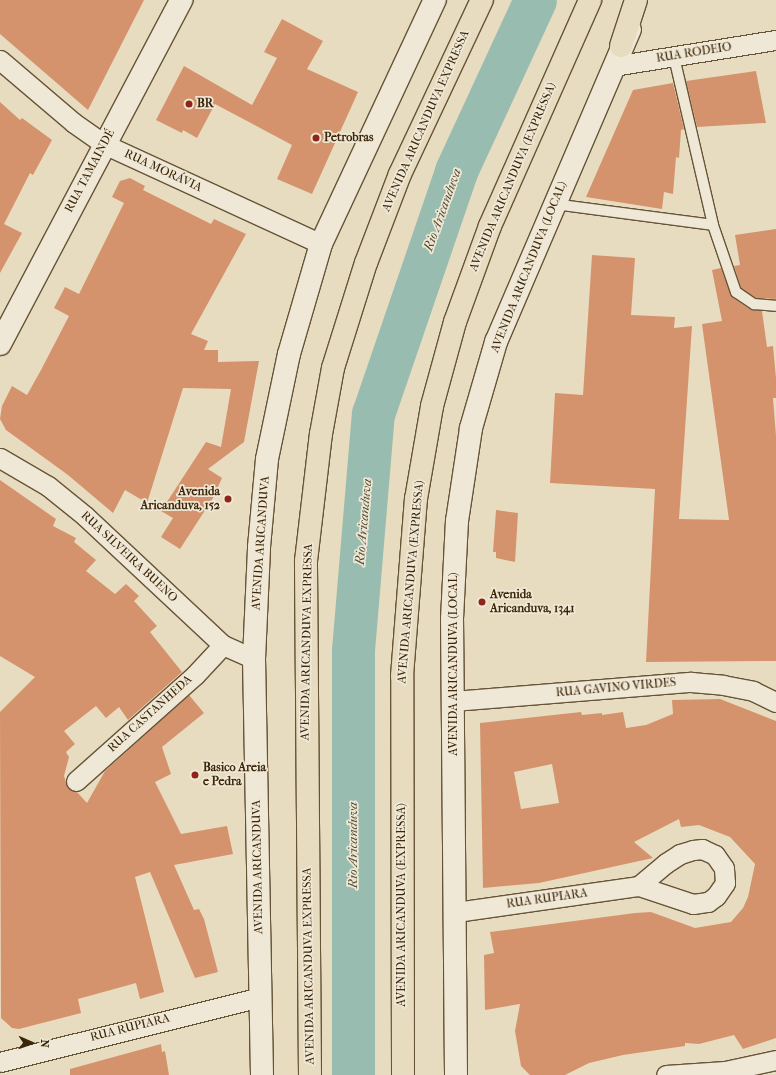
<!DOCTYPE html>
<html>
<head>
<meta charset="utf-8">
<style>
	body { margin:0 }
	#map { position:relative; width:776px; height:1075px; overflow:hidden; background:#e8dcc0; font-family:"IM FELL French Canon",serif }
	div>[style] { position:absolute }
	[style*='--x'] { left:calc(var(--x)*1px); top:calc(var(--y)*1px); width:calc(var(--w)*1px); rotate:calc(var(--a)*1deg) }
	.river>* { height:43px; margin:-21.5px; padding:0 21.5px; transform-origin:21.5px; border-radius:21.5px; background:#98bcaf }
	.building>* { inset:0; background:#d5936d }
	.roads { filter:drop-shadow(1px 0 #665437) drop-shadow(-1px 0 #665437) drop-shadow(0 1px #665437) drop-shadow(0 -1px #665437) }
	.service>* { height:10px; margin:-5px; padding:0 5px; transform-origin:5px; border-radius:5px; background:#f0e8d6 }
	.minor>* { height:19px; margin:-9.5px; padding:0 9.5px; transform-origin:9.5px; border-radius:9.5px; background:#f0e8d6 }
	.tertiary>* { height:22px; margin:-11px; padding:0 11px; transform-origin:11px; border-radius:11px; background:#f0e8d6 }
	.secondary>* { height:22px; margin:-11px; padding:0 11px; transform-origin:11px; border-radius:11px; background:#f0e8d6 }
	.trunk>* { height:22px; margin:-11px; padding:0 11px; transform-origin:11px; border-radius:11px; background:#e8dcc0 }
	.dots>* { width:11px; height:11px; translate:-50% -50%; box-sizing:border-box; border:2px solid #f0e8d6; border-radius:50% }
	span { translate:-50% -50%; white-space:nowrap; text-align:center; line-height:1.15; -webkit-text-stroke:3.5px #f0e8d6; paint-order:stroke }
	.street-label { font-size:12px; color:#3b2609 }
	.poi-label { font-size:12px; color:#3b2609; font-weight:700 }
	.left { translate:0 -50%; text-align:left }
	.right { translate:-100% -50%; text-align:right }
	.water-label { font-size:13px; color:#524c32; font-style:italic }
	.north { position:absolute; left:12px; top:1023px; width:40px; height:40px; -webkit-text-stroke:3px #f0e8d6; paint-order:stroke; rotate:92deg; font-size:11px; font-weight:700; line-height:16px; text-align:center; color:#3b2609 }
	.north::after { content:''; display:block; margin:auto; width:14px; height:18px; background:#3b2609; clip-path:polygon(50% 0,100% 100%,50% 72%,0 100%) }
</style>
</head>
<body>
<div id="map">
	<div class="river">
		<div style="--x:353;--y:1075;--w:425;--a:-90"></div>
		<div style="--x:353;--y:650;--w:237;--a:-85.2"></div>
		<div style="--x:373;--y:414;--w:257;--a:-71.1"></div>
		<div style="--x:456;--y:171;--w:188;--a:-65.2"></div>
	</div>
	<div class="building">
		<div style="clip-path:polygon(0 0,144px 0,88px 110px,0 34px)"></div>
		<div style="clip-path:polygon(282px 19px,323px 41px,307px 69px,358px 92px,312px 194px,277px 179px,292px 145px,215px 104px,197px 138px,183px 130px,182px 133px,156px 120px,184px 66px,252px 105px,277px 58px,264px 52px)"></div>
		<div style="clip-path:polygon(756px 71px,766px 123px,697px 127px,686px 81px)"></div>
		<div style="clip-path:polygon(673px 83px,684px 129px,681px 130px,679px 158px,676px 157px,673px 194px,664px 192px,662px 209px,586px 197px,633px 90px)"></div>
		<div style="clip-path:polygon(0 102px,20px 120px,22px 118px,52px 140px,33px 175px,30px 173px,4px 224px,22px 233px,0 273px)"></div>
		<div style="clip-path:polygon(130px 178px,145px 186px,143px 190px,211px 224px,214px 219px,246px 234px,191px 334px,208px 341px,204px 350px,218px 350px,218px 362px,259px 361px,244px 442px,208px 469px,222px 478px,213px 498px,180px 549px,161px 537px,173px 518px,161px 511px,206px 442px,221px 447px,231px 389px,183px 388px,147px 503px,125px 490px,113px 513px,68px 475px,6px 430px,0 419px,2px 406px,12px 386px,27px 395px,41px 370px,69px 316px,54px 308px,65px 287px,79px 294px,124px 203px,112px 197px,120px 181px)"></div>
		<div style="clip-path:polygon(776px 229px,776px 299px,756px 298px,741px 288px,734px 266px,740px 265px,735px 235px)"></div>
		<div style="clip-path:polygon(592px 255px,635px 258px,631px 315px,675px 317px,674px 328px,692px 326px,679px 519px,729px 520px,702px 324px,722px 321px,712px 270px,721px 268px,732px 297px,751px 310px,762px 311px,767px 347px,773px 346px,776px 378px,776px 398px,773px 398px,776px 436px,776px 661px,646px 662px,655px 489px,550px 483px,555px 393px,583px 395px)"></div>
		<div style="clip-path:polygon(0 480px,56px 519px,53px 526px,76px 538px,74px 542px,96px 560px,86px 571px,115px 594px,126px 584px,139px 596px,134px 601px,157px 626px,150px 632px,182px 672px,128px 720px,119px 707px,106px 718px,96px 706px,64px 731px,75px 744px,66px 752px,69px 757px,64px 776px,68px 788px,77px 792px,87px 803px,105px 771px,189px 695px,204px 713px,162px 747px,171px 774px,155px 782px,181px 834px,227px 826px,233px 854px,174px 865px,194px 910px,199px 909px,204px 919px,218px 972px,195px 978px,150px 872px,135px 877px,164px 992px,140px 999px,136px 983px,78px 999px,81px 1013px,19px 1029px,12px 1028px,1px 1018px,0 712px,35px 677px,0 656px)"></div>
		<div style="clip-path:polygon(496px 510px,518px 513px,515px 562px,496px 558px,496px 552px,493px 552px)"></div>
		<div style="clip-path:polygon(evenodd,720px 699px,776px 721px,776px 1038px,743px 1049px,734px 1035px,699px 1044px,685px 1043px,685px 1046px,623px 1055px,589px 1063px,565px 1075px,530px 1075px,521px 1066px,515px 1031px,520px 1004px,485px 1010px,484px 955px,494px 953px,490px 932px,635px 913px,651px 912px,695px 928px,731px 922px,743px 908px,748px 897px,755px 864px,730px 837px,699px 825px,681px 827px,679px 819px,634px 842px,653px 858px,539px 883px,483px 888px,480px 723px,581px 712px,582px 715px,602px 713px,602px 715px,623px 712px,626px 728px,646px 725px,673px 714px,672px 700px,720px 699px,552px 764px,559px 803px,521px 809px,514px 772px,552px 764px)"></div>
		<div style="clip-path:polygon(161px 1044px,162px 1052px,165px 1051px,169px 1075px,70px 1075px,70px 1069px)"></div>
	</div>
	<div class="roads">
		<div class="service">
			<div style="--x:674;--y:57;--w:172;--a:76.9"></div>
			<div style="--x:713;--y:225;--w:71;--a:71.1"></div>
			<div style="--x:736;--y:292;--w:22;--a:34"></div>
			<div style="--x:754;--y:304;--w:21;--a:5"></div>
			<div style="--x:554;--y:204;--w:160;--a:7.5"></div>
		</div>
		<div class="minor">
			<div style="--x:0;--y:60;--w:97;--a:40.4"></div>
			<div style="--x:74;--y:123;--w:37;--a:35"></div>
			<div style="--x:104;--y:144;--w:239;--a:24.7"></div>
			<div style="--x:613;--y:66;--w:165;--a:-9.1"></div>
			<div style="--x:0;--y:458;--w:56;--a:30.3"></div>
			<div style="--x:48;--y:486;--w:48;--a:39"></div>
			<div style="--x:85;--y:516;--w:189;--a:43.1"></div>
			<div style="--x:223;--y:645;--w:34;--a:24"></div>
			<div style="--x:453;--y:701;--w:239;--a:-4.6"></div>
			<div style="--x:691;--y:682;--w:32;--a:5"></div>
			<div style="--x:723;--y:685;--w:31;--a:11"></div>
			<div style="--x:753;--y:691;--w:25;--a:26"></div>
			<div style="--x:76;--y:781;--w:159;--a:-41.7"></div>
			<div style="--x:195;--y:675;--w:41;--a:-47"></div>
			<div style="--x:456;--y:912;--w:185;--a:-8.1"></div>
			<div style="--x:639;--y:886;--w:57;--a:18.4"></div>
			<div style="--x:693;--y:904;--w:15;--a:-8"></div>
			<div style="--x:708;--y:902;--w:10;--a:-37"></div>
			<div style="--x:716;--y:896;--w:16;--a:-55"></div>
			<div style="--x:725;--y:883;--w:15;--a:-94"></div>
			<div style="--x:724;--y:868;--w:16;--a:-125"></div>
			<div style="--x:715;--y:855;--w:14;--a:-155"></div>
			<div style="--x:702;--y:849;--w:9;--a:174"></div>
			<div style="--x:693;--y:850;--w:14;--a:163"></div>
			<div style="--x:680;--y:854;--w:17;--a:147"></div>
			<div style="--x:666;--y:863;--w:35;--a:140"></div>
			<div style="--x:0;--y:1062;--w:268;--a:-14"></div>
			<div style="--x:666;--y:1075;--w:59;--a:-3.9"></div>
			<div style="--x:725;--y:1071;--w:52;--a:-12.2"></div>
		</div>
		<div class="tertiary">
			<div style="--x:0;--y:344;--w:389;--a:-62.2"></div>
		</div>
		<div class="secondary">
			<div style="--x:262;--y:1075;--w:416;--a:-91.1"></div>
			<div style="--x:254;--y:659;--w:112;--a:-87.4"></div>
			<div style="--x:259;--y:547;--w:88;--a:-84.8"></div>
			<div style="--x:267;--y:459;--w:107;--a:-78.2"></div>
			<div style="--x:289;--y:354;--w:115;--a:-73.8"></div>
			<div style="--x:321;--y:244;--w:269;--a:-65"></div>
			<div style="--x:456;--y:1075;--w:456;--a:-90.5"></div>
			<div style="--x:452;--y:619;--w:98;--a:-87.1"></div>
			<div style="--x:457;--y:521;--w:94;--a:-81.4"></div>
			<div style="--x:471;--y:428;--w:90;--a:-73.8"></div>
			<div style="--x:496;--y:342;--w:340;--a:-66.8"></div>
		</div>
		<div class="trunk">
			<div style="--x:621;--y:46;--w:48;--a:-71.9"></div>
			<div style="--x:310;--y:1075;--w:514;--a:-90.45"></div>
			<div style="--x:306;--y:561;--w:128;--a:-83.3"></div>
			<div style="--x:321;--y:434;--w:67;--a:-79.7"></div>
			<div style="--x:333;--y:368;--w:110;--a:-72.6"></div>
			<div style="--x:366;--y:263;--w:95;--a:-69.1"></div>
			<div style="--x:400;--y:174;--w:192;--a:-64.8"></div>
			<div style="--x:403;--y:1075;--w:399;--a:-90.1"></div>
			<div style="--x:402;--y:676;--w:178;--a:-85.5"></div>
			<div style="--x:416;--y:499;--w:94;--a:-80.2"></div>
			<div style="--x:432;--y:406;--w:87;--a:-74.7"></div>
			<div style="--x:455;--y:322;--w:102;--a:-70"></div>
			<div style="--x:490;--y:226;--w:247;--a:-66.1"></div>
		</div>
	</div>
	<div class="dots">
		<div style="left:189px;top:104px;background:#8f2418"></div>
		<div style="left:316px;top:138px;background:#8f2418"></div>
		<div style="left:228px;top:499px;background:#8f2418"></div>
		<div style="left:482px;top:602px;background:#8f2418"></div>
		<div style="left:195px;top:775px;background:#8f2418"></div>
	</div>
	<div class="street-label">
		<span style="left:694px;top:53px;rotate:-9deg">RUA RODEIO</span>
		<span style="left:426px;top:121px;rotate:-66deg">AVENIDA ARICANDUVA EXPRESSA</span>
		<span style="left:90px;top:171px;rotate:-62deg">RUA TAMAINDÉ</span>
		<span style="left:163px;top:171px;rotate:25deg">RUA MORÁVIA</span>
		<span style="left:513px;top:177px;rotate:-67deg">AVENIDA ARICANDUVA (EXPRESSA)</span>
		<span style="left:529px;top:267px;rotate:-68deg">AVENIDA ARICANDUVA (LOCAL)</span>
		<span style="left:261px;top:543px;rotate:-86deg">AVENIDA ARICANDUVA</span>
		<span style="left:129px;top:557px;rotate:43deg">RUA SILVEIRA BUENO</span>
		<span style="left:411px;top:582px;rotate:-85deg">AVENIDA ARICANDUVA (EXPRESSA)</span>
		<span style="left:307px;top:642px;rotate:-89deg">AVENIDA ARICANDUVA EXPRESSA</span>
		<span style="left:454px;top:664px;rotate:-90deg">AVENIDA ARICANDUVA (LOCAL)</span>
		<span style="left:616px;top:688px;rotate:-5deg">RUA GAVINO VIRDES</span>
		<span style="left:150px;top:714px;rotate:-42deg">RUA CASTANHEDA</span>
		<span style="left:258px;top:867px;rotate:-91deg">AVENIDA ARICANDUVA</span>
		<span style="left:547px;top:899px;rotate:-8deg">RUA RUPIARA</span>
		<span style="left:402px;top:905px;rotate:-90deg">AVENIDA ARICANDUVA (EXPRESSA)</span>
		<span style="left:309px;top:966px;rotate:-91deg">AVENIDA ARICANDUVA EXPRESSA</span>
		<span style="left:130px;top:1028px;rotate:-14deg">RUA RUPIARA</span>
	</div>
	<div class="poi-label">
		<span class="left" style="left:197px;top:104px">BR</span>
		<span class="left" style="left:324px;top:138px">Petrobras</span>
		<span class="right" style="left:220px;top:499px">Avenida<br>Aricanduva, 152</span>
		<span class="left" style="left:490px;top:602px">Avenida<br>Aricanduva, 1341</span>
		<span class="left" style="left:203px;top:775px">Basico Areia<br>e Pedra</span>
	</div>
	<div class="water-label">
		<span style="left:443px;top:210px;rotate:-70deg">Rio Aricanduva</span>
		<span style="left:364px;top:522px;rotate:-85deg">Rio Aricanduva</span>
		<span style="left:353px;top:845px;rotate:-90deg">Rio Aricanduva</span>
	</div>
	<div class="north">N</div>
</div>
</body>
</html>
